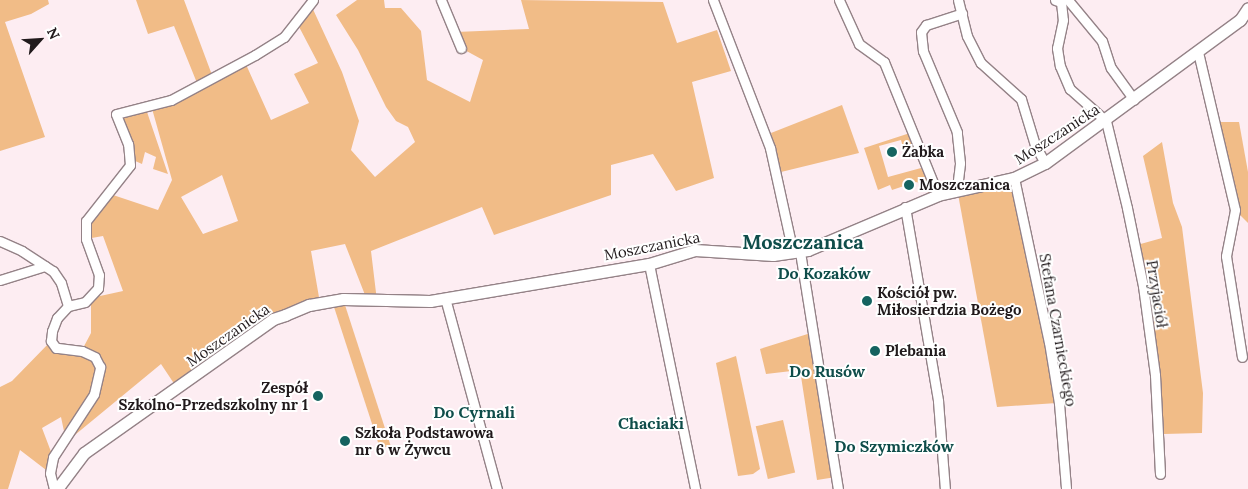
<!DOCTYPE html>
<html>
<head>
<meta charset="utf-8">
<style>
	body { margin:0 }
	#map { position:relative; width:1248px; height:489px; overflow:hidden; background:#fdedf2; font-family:Lora,serif }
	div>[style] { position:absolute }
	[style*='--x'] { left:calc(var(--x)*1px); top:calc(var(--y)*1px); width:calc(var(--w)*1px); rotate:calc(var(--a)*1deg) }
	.green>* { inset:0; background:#f1bc87; transform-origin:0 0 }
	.roads { filter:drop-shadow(1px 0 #948287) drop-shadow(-1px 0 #948287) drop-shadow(0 1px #948287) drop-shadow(0 -1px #948287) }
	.minor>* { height:9px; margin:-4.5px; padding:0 4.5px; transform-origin:4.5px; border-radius:4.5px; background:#fff }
	.tertiary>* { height:11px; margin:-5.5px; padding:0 5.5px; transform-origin:5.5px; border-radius:5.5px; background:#fff }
	.dots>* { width:14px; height:14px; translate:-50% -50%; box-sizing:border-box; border:2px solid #fff; border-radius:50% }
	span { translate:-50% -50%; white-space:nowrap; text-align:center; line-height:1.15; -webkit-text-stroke:4px #fff; paint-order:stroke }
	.street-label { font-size:15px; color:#211a1c }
	.poi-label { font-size:15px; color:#211a1c; font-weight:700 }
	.left { translate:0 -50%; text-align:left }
	.right { translate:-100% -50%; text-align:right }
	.neighbourhood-label { font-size:16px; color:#0f4d4a; font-weight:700 }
	.district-label { font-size:20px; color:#0f4d4a; font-weight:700 }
	.north { position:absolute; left:15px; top:15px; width:50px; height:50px; -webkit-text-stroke:4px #fff; paint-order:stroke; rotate:64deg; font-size:14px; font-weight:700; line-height:20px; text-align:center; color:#211a1c }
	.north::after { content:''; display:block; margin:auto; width:18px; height:22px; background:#211a1c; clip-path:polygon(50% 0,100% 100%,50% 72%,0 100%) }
</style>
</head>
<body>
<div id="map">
	<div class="green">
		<div style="clip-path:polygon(0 0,48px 0,49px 4px,31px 14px,5px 22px,45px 137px,0 151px)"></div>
		<div style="clip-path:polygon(evenodd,136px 0,184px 0,212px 75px,244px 60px,271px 120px,309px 103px,294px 74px,318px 63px,297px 23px,311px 5px,342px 72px,359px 121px,351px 150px,375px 177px,415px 142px,408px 127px,396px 121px,386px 107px,358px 50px,336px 15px,357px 0,384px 0,385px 8px,401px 8px,421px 31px,427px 80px,470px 102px,483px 60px,461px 48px,456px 32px,529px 29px,521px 0,663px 2px,677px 43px,717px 30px,731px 71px,692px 82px,714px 178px,676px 191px,653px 154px,611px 165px,611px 195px,494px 235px,482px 207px,371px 251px,377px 301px,367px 300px,345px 244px,311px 251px,320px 303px,273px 319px,177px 388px,161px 364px,70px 439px,65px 436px,61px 417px,42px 428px,53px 457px,50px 473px,20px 450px,8px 489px,0 489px,0 387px,12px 381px,51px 341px,56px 348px,82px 350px,91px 333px,91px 298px,123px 291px,103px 236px,86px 239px,86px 221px,107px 193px,158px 210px,172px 180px,151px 105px,171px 100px,197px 83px,174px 26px,148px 34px,136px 0,222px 175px,238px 221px,203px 234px,181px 197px,222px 175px)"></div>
		<div style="clip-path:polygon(842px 105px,859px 153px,781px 172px,771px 133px)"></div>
		<div style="clip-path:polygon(146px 109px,168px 174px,153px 169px,156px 157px,145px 152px,142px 164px,133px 160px,120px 117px)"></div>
		<div style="clip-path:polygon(1216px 122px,1239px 122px,1248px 172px,1248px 223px,1237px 212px)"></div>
		<div style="clip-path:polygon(910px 133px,916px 157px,906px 158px,901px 140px,879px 146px,888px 177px,921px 168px,932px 185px,931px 192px,928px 193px,925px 185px,916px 182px,892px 190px,890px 185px,878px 190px,864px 148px)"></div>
		<div style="clip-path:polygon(1162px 142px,1173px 203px,1182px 227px,1203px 393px,1202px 433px,1164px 434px,1153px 335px,1137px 245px,1162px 238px,1143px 156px)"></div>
		<div style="clip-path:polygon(1010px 186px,1012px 187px,1057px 403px,997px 407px,958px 194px)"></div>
		<div style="left:343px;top:299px;width:154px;height:11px;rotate:72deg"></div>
		<div style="clip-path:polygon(814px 332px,836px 477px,817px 480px,800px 370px,766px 374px,760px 349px)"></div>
		<div style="clip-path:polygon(736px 356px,760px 469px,753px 474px,738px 476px,716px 363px)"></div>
		<div style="left:783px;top:420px;width:54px;height:28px;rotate:77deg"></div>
	</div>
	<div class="roads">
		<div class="minor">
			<div style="--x:441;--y:0;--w:52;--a:67.4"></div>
			<div style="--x:713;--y:0;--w:159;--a:68.9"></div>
			<div style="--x:770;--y:148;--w:107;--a:77.6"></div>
			<div style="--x:839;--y:0;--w:48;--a:65.6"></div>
			<div style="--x:859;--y:44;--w:31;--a:36"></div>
			<div style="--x:884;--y:62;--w:144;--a:67.9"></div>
			<div style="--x:958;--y:0;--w:37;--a:76"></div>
			<div style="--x:967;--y:36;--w:30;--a:63"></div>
			<div style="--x:981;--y:63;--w:54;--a:42"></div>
			<div style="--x:1021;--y:99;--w:48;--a:73.1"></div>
			<div style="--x:1035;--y:145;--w:21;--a:61"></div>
			<div style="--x:1055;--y:0;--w:6;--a:18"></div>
			<div style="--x:1061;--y:2;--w:18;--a:84"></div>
			<div style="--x:1063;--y:20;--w:29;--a:102"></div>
			<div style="--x:1057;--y:48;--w:18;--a:81"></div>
			<div style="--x:1060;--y:66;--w:25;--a:67"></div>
			<div style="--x:1070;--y:89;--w:48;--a:41.6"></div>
			<div style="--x:1106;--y:121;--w:89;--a:76.4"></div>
			<div style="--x:1127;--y:208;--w:80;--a:78.4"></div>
			<div style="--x:1143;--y:286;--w:90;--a:82.3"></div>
			<div style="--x:1155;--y:375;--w:99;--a:87.1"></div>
			<div style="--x:1068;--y:0;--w:53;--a:50.3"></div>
			<div style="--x:1102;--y:41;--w:28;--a:72"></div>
			<div style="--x:1111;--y:68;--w:39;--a:54"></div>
			<div style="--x:1198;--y:52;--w:162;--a:76.8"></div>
			<div style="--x:1235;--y:210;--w:47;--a:101.1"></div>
			<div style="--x:1226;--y:256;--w:102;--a:81"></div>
			<div style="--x:1014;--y:178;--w:168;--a:78"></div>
			<div style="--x:1049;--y:342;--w:62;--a:80.7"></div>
			<div style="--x:1059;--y:403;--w:86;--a:85.3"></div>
			<div style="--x:957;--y:188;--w:25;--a:-83"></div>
			<div style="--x:960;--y:163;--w:31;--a:-96"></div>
			<div style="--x:957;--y:132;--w:88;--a:-112.8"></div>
			<div style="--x:923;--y:51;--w:19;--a:-96"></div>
			<div style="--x:921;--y:32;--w:9;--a:-54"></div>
			<div style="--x:926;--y:25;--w:38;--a:-18"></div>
			<div style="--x:905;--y:207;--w:197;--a:80.3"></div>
			<div style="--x:938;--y:401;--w:88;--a:85.5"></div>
			<div style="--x:0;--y:241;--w:24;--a:24"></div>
			<div style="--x:22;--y:251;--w:37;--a:33"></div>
			<div style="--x:53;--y:271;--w:14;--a:56"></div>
			<div style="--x:61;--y:283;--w:24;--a:73"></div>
			<div style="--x:800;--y:252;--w:240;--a:80.9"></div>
			<div style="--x:649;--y:264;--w:230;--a:78.4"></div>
			<div style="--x:0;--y:280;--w:47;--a:-17.3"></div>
			<div style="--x:445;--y:298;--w:198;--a:74.8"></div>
			<div style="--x:54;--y:489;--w:16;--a:-104"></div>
			<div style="--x:50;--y:473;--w:16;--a:-79"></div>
			<div style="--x:53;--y:457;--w:75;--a:-56.9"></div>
			<div style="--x:94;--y:394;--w:28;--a:-77"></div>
			<div style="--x:100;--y:367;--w:11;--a:-117"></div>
			<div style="--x:95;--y:357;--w:14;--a:-155"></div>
			<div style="--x:82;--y:351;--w:26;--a:-173"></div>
			<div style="--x:56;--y:348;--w:9;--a:-126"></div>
			<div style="--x:51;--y:341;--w:10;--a:-84"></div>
			<div style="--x:52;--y:331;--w:14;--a:-69"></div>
			<div style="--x:57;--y:318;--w:16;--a:-47"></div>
			<div style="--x:68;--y:306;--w:17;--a:-13"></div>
			<div style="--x:85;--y:302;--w:19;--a:-47"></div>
			<div style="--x:98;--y:288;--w:13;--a:-86"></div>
			<div style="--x:99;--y:275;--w:38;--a:-110"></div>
			<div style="--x:86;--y:239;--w:18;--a:-90"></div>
			<div style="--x:86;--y:221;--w:71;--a:-51.8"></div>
			<div style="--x:130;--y:165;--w:21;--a:-95"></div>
			<div style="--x:128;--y:144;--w:32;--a:-112"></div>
			<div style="--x:116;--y:114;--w:57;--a:-14.3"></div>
			<div style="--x:171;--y:100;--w:95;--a:-28.2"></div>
			<div style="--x:255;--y:55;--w:34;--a:-32"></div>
			<div style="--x:284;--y:37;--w:47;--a:-51.9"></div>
		</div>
		<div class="tertiary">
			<div style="--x:57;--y:489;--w:45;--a:-53.1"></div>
			<div style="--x:84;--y:453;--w:232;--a:-35.3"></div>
			<div style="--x:273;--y:319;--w:13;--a:-18"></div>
			<div style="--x:285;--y:315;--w:26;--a:-23"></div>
			<div style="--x:309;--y:305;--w:35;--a:-10"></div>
			<div style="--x:343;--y:299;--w:87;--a:1.3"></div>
			<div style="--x:430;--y:301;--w:222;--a:-9.6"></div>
			<div style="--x:649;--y:264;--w:48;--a:-16.9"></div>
			<div style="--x:695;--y:250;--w:78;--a:3.7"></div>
			<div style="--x:773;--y:255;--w:35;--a:-8"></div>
			<div style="--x:808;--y:250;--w:141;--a:-22.9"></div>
			<div style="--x:938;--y:195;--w:78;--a:-12.6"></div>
			<div style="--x:1014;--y:178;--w:34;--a:-26"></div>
			<div style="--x:1045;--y:163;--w:242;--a:-36.3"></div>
			<div style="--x:1240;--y:20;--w:14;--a:-56"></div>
		</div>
	</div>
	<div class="dots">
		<div style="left:892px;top:152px;background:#156360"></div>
		<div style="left:909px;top:185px;background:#156360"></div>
		<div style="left:867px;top:301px;background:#156360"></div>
		<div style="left:875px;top:351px;background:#156360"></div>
		<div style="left:318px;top:396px;background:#156360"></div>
		<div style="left:345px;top:441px;background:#156360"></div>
	</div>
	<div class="street-label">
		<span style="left:1057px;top:134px;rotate:-33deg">Moszczanicka</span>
		<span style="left:652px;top:246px;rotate:-11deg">Moszczanicka</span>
		<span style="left:1157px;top:294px;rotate:81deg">Przyjaciół</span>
		<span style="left:1058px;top:330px;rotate:80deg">Stefana Czarnieckiego</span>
		<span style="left:228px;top:335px;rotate:-35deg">Moszczanicka</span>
	</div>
	<div class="poi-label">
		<span class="left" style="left:902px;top:152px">Żabka</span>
		<span class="left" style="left:919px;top:185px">Moszczanica</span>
		<span class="left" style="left:877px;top:301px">Kościół pw.<br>Miłosierdzia Bożego</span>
		<span class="left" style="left:885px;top:351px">Plebania</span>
		<span class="right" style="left:308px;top:396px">Zespół<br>Szkolno-Przedszkolny nr 1</span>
		<span class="left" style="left:355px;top:441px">Szkoła Podstawowa<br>nr 6 w Żywcu</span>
	</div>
	<div class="neighbourhood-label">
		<span style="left:824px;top:273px">Do Kozaków</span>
		<span style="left:827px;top:371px">Do Rusów</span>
		<span style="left:474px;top:412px">Do Cyrnali</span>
		<span style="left:651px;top:423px">Chaciaki</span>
		<span style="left:894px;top:446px">Do Szymiczków</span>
	</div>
	<div class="district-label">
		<span style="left:803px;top:241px">Moszczanica</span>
	</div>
	<div class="north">N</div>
</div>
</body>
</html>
